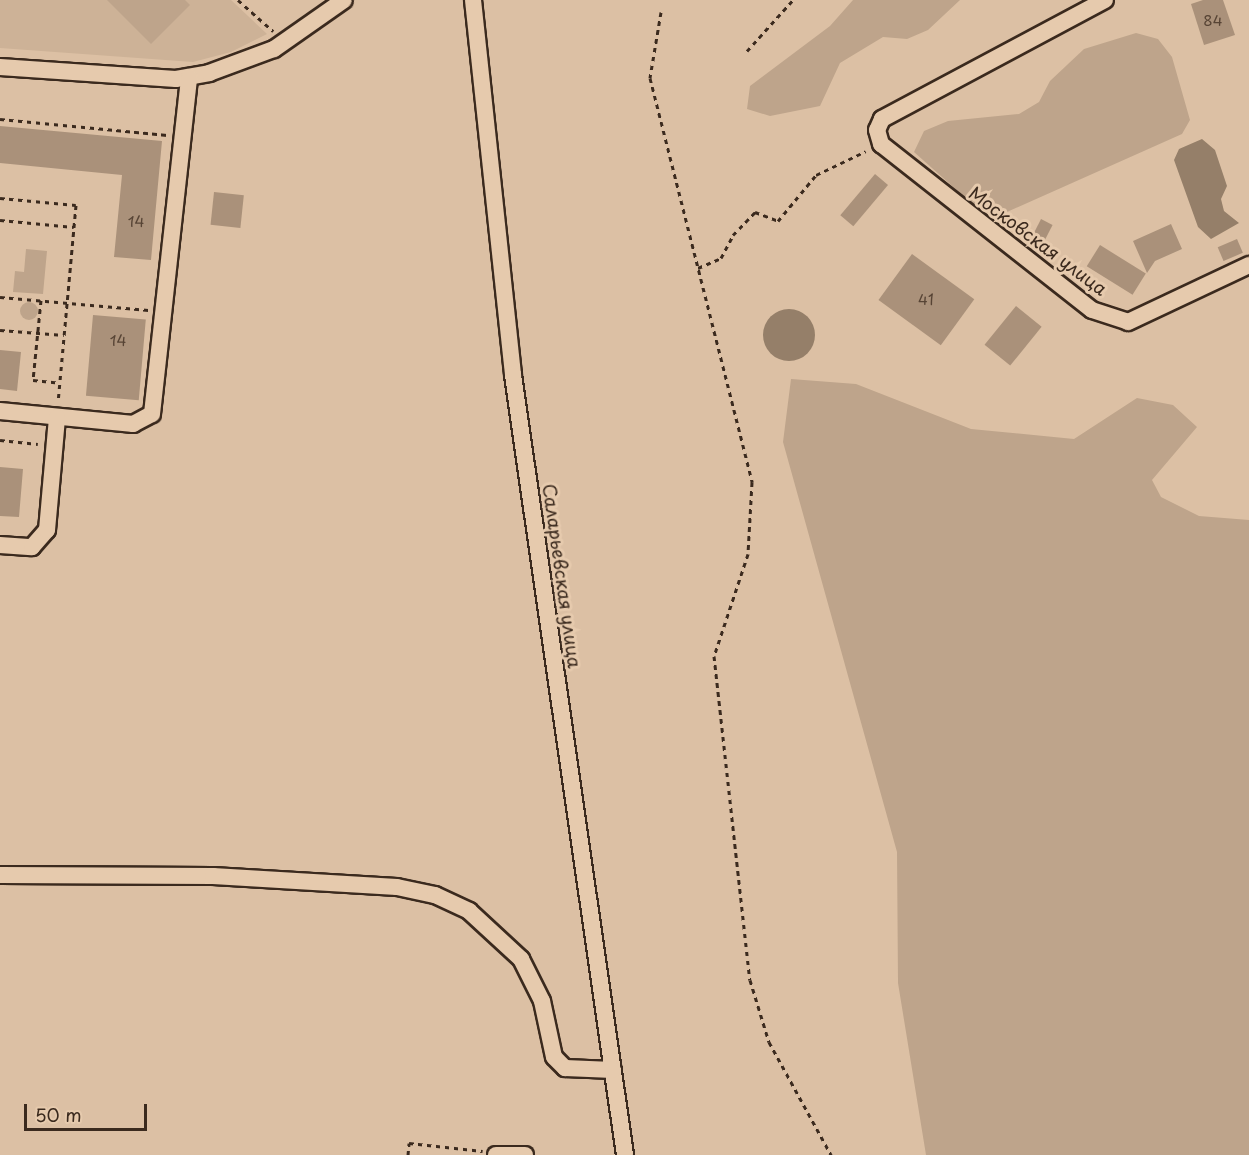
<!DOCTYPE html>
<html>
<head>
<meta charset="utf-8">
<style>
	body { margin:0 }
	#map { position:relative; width:1249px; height:1155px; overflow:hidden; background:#dcc0a4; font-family:"Playpen Sans",sans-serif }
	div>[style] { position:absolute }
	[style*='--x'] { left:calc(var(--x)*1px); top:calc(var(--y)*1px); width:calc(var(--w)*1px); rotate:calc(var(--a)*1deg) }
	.built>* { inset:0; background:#cdb297 }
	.green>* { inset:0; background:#bea48b }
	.round { border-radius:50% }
	.water>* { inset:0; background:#957f69 }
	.building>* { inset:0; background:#aa917a; transform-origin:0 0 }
	.path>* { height:3px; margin-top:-1.5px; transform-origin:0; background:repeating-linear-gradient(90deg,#3b2a1e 0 4.5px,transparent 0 9px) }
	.roads { filter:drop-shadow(2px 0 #3b2a1e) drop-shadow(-2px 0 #3b2a1e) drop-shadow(0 2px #3b2a1e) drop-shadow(0 -2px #3b2a1e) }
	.minor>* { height:16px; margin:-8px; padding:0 8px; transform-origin:8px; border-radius:8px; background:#e6caad }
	span { translate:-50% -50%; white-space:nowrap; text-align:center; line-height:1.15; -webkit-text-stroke:6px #e6caad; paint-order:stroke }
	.number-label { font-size:15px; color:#574435 }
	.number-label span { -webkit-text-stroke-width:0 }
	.street-label { font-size:18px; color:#3b2a1e }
	.scale { position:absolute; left:24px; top:1104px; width:123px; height:27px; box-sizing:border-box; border:3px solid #3b2a1e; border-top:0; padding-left:8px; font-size:18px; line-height:21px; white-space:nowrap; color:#3b2a1e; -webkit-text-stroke:4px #e6caad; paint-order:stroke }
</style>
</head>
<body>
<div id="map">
	<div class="built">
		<div style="clip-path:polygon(0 0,231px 0,267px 34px,231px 52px,193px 62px,0 48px)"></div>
	</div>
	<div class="green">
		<div style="clip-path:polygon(107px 0,185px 0,190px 5px,151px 44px)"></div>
		<div style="clip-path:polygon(853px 0,960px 0,928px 30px,907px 39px,883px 37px,840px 63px,820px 106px,770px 116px,747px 109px,750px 86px,830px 26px)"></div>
		<div style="clip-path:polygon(1136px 33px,1158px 39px,1172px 57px,1190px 120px,1182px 134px,998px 216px,978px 209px,914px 152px,924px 131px,948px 121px,1019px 114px,1039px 102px,1050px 81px,1084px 49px)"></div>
		<div style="clip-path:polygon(26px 249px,47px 251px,43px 294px,13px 292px,15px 271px,24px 272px)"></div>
		<div class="round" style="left:20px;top:302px;width:18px;height:18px"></div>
		<div style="clip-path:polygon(791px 379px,856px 384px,971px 429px,1074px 439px,1137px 398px,1173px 405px,1197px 427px,1152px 480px,1161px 497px,1199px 516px,1249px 520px,1249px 1155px,926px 1155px,898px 983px,897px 852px,783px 442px)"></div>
	</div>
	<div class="water">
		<div style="clip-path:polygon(1202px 139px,1215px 150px,1227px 186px,1221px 199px,1224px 211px,1239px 223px,1211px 239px,1198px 227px,1174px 160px,1179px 149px)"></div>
		<div class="round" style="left:763px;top:309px;width:52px;height:52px"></div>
	</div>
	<div class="building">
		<div style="clip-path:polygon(1203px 0,1223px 0,1235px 35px,1204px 45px,1191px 4px)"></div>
		<div style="clip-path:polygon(0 126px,162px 141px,151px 260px,114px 257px,122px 175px,0 163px)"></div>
		<div style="left:875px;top:174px;width:17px;height:54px;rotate:40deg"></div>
		<div style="left:214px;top:192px;width:30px;height:33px;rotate:6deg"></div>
		<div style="left:1041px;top:219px;width:13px;height:17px;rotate:27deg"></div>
		<div style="clip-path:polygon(1171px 224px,1182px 249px,1155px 261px,1147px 273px,1133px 241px)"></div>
		<div style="left:1237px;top:239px;width:15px;height:21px;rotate:67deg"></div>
		<div style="left:1100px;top:245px;width:54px;height:25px;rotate:32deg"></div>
		<div style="left:912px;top:254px;width:77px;height:57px;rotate:36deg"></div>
		<div style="left:1016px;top:306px;width:33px;height:50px;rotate:39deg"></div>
		<div style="left:93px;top:315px;width:53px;height:81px;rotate:5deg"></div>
		<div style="clip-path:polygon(0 350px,21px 352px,17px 391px,0 389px)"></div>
		<div style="clip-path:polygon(0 467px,23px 469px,19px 517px,0 516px)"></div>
	</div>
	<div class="path">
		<div style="--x:238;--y:0;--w:47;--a:41.5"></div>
		<div style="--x:661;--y:12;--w:67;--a:99.5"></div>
		<div style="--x:650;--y:78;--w:417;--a:75.8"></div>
		<div style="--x:752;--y:482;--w:72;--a:93.2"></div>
		<div style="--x:748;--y:554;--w:108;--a:108.4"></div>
		<div style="--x:714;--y:656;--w:326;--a:83.7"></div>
		<div style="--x:750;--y:980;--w:65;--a:73"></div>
		<div style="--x:769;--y:1042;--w:129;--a:61.2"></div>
		<div style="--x:747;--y:51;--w:69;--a:-48"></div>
		<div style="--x:0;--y:119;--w:168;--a:5.5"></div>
		<div style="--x:0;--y:198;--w:76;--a:5.3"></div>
		<div style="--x:76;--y:205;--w:198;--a:95.2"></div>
		<div style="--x:0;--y:220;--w:74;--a:5.4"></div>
		<div style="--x:698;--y:268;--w:25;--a:-23"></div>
		<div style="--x:721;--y:258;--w:26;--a:-62"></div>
		<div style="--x:733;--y:235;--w:32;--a:-46"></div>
		<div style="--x:755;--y:212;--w:25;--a:21"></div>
		<div style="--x:778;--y:221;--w:60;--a:-50.4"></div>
		<div style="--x:816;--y:175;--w:55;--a:-25.6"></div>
		<div style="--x:0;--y:297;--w:149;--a:5"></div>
		<div style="--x:41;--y:300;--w:80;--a:95.7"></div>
		<div style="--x:33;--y:380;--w:27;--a:6"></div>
		<div style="--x:0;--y:330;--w:64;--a:4.5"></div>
		<div style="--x:0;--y:440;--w:38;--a:6"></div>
		<div style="--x:408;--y:1155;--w:12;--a:-85"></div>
		<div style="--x:409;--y:1143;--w:74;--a:6.2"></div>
	</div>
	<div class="roads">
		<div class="minor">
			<div style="--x:473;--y:0;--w:377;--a:83.9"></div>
			<div style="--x:513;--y:375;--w:788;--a:81.83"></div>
			<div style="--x:1105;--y:0;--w:253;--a:151.9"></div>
			<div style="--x:882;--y:119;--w:12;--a:114"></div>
			<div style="--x:877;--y:130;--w:15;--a:74"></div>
			<div style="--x:881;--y:144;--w:268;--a:38.2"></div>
			<div style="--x:1092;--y:310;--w:38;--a:18"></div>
			<div style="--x:1128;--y:322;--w:134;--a:-25.2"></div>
			<div style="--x:0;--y:67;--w:176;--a:3.9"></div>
			<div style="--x:176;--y:79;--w:34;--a:-10"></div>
			<div style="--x:209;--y:73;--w:69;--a:-20.3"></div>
			<div style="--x:274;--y:49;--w:85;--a:-35"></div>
			<div style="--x:0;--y:411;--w:134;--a:5.6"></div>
			<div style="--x:133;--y:424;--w:21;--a:-28"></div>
			<div style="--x:152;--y:414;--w:339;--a:-83.7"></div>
			<div style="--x:0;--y:545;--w:32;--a:4"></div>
			<div style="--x:32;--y:547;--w:23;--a:-49"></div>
			<div style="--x:47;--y:530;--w:113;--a:-84.9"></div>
			<div style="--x:0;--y:875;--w:213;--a:0.3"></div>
			<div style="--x:213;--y:876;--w:184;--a:3.4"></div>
			<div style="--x:397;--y:887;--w:39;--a:12"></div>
			<div style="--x:435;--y:895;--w:38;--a:25"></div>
			<div style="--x:469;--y:911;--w:71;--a:42.7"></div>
			<div style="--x:521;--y:959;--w:47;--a:63.4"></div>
			<div style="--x:542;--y:1001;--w:57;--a:77.9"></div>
			<div style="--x:554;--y:1057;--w:16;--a:45"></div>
			<div style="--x:565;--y:1068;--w:48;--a:2.4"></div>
			<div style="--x:496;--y:1155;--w:29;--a:0"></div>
		</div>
	</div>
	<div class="number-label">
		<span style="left:1213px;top:20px">84</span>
		<span style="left:136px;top:221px">14</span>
		<span style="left:926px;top:299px">41</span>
		<span style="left:118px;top:340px">14</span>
	</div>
	<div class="street-label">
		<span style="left:1038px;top:241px;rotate:37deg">Московская улица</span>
		<span style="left:562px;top:576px;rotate:82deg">Саларьевская улица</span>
	</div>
	<div class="scale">50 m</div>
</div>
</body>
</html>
